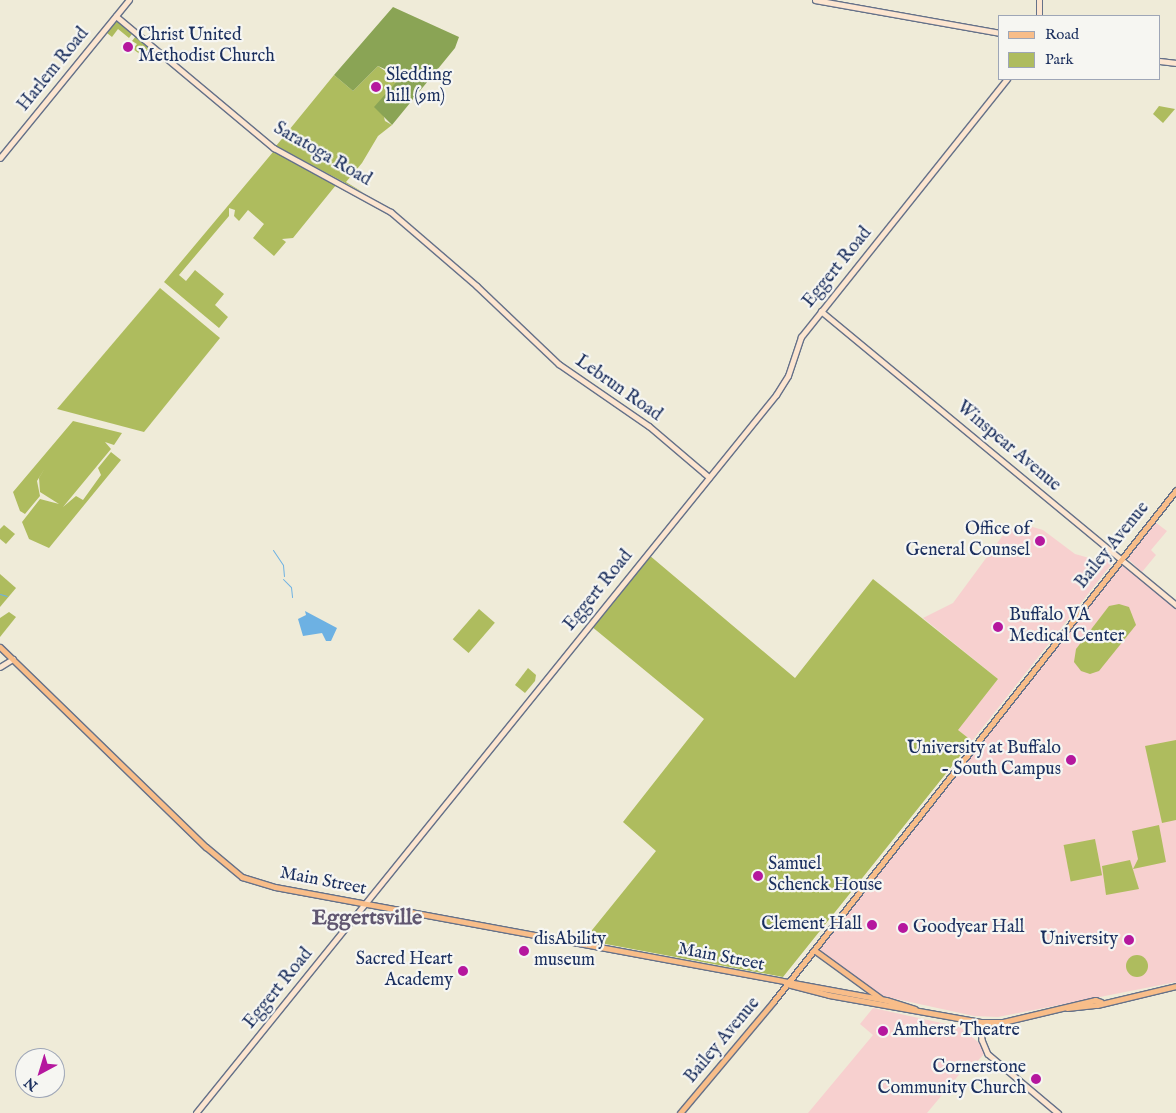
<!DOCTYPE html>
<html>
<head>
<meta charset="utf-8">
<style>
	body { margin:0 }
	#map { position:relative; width:1176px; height:1113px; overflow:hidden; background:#efebd8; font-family:"IM FELL English",serif }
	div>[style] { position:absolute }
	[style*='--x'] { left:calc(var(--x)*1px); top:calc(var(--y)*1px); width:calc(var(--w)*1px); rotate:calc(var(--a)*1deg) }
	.built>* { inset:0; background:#f7d0cf }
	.green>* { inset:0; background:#aebc5e; transform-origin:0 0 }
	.round { border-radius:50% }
	.forest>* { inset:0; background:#8aa455 }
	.water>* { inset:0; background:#6db1e3 }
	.stream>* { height:1px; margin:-0.5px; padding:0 0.5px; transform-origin:0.5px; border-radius:0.5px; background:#6db1e3 }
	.roads { filter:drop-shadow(1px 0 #657189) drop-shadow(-1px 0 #657189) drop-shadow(0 1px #657189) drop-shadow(0 -1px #657189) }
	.secondary>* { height:4.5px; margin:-2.25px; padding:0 2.25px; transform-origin:2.25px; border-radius:2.25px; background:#fce5d0 }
	.primary>* { height:5px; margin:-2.5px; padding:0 2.5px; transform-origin:2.5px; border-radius:2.5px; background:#f8bd89 }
	.dots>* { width:14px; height:14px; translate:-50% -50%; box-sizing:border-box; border:2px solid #f6f6f2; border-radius:50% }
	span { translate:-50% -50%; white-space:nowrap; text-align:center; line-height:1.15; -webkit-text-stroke:4.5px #f6f6f2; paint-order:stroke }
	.poi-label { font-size:18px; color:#1b2f5e }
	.left { translate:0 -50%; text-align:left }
	.right { translate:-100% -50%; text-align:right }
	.street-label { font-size:18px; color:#1b2f5e }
	.district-label { font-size:22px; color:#615771; font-weight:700 }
	.legend { position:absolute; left:998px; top:15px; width:162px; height:65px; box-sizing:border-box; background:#f6f6f2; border:1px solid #9ea6b7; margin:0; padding:6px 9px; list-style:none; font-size:15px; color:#1b2f5e }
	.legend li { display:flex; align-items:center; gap:10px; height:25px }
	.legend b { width:25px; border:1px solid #9ea6b7 }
	.north { position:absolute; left:15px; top:1048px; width:50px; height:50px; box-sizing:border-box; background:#f6f6f2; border:1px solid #9ea6b7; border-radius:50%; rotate:219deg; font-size:14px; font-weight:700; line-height:20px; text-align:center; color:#1b2f5e }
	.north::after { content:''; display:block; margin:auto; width:18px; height:22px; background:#b5179e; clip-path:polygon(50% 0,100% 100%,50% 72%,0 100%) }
</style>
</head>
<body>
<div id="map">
	<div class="built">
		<div style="clip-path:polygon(1155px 522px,1167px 531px,1151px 550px,1156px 555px,1142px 572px,1126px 557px)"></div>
		<div style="clip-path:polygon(1026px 525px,1043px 530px,1075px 554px,1093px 559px,1112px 557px,1114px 561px,972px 741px,957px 730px,998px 679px,923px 618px,953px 603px,1006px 531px)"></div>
		<div style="clip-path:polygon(1121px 564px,1176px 609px,1176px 982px,998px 1017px,974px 1016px,878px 995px,821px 953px,821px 946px)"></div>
		<div style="clip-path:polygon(873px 1008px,960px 1027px,978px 1042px,985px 1053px,972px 1067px,968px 1064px,927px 1113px,808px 1113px,873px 1035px,860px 1024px)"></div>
	</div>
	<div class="green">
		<div style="clip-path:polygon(117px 21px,132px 34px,129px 38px,118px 29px,112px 37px,107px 33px)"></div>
		<div style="clip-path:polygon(136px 36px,154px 52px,153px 53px,150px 51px,146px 56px,141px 55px,133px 49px,137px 44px,132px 41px)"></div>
		<div style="clip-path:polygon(378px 66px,398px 80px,380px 102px,385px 121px,392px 125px,378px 136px,362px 163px,346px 182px,364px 193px,276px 146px,334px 75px,353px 91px)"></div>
		<div style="clip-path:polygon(1159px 106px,1175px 109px,1163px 123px,1153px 114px)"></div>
		<div style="clip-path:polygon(255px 136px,275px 151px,360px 196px,336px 185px,293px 238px,282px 239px,286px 242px,274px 256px,253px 238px,264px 224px,248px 210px,239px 221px,234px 216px,235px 210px,229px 208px,229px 216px,179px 275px,186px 281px,195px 270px,224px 294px,215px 305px,228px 317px,219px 328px,164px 282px,273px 152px)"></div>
		<div style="clip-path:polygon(160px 288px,220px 338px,144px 432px,57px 409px)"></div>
		<div style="clip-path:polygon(73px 421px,122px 433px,114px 445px,105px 442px,111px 449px,63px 507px,76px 496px,83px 500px,101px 475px,98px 468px,111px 452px,121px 460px,49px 548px,29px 539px,22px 522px,40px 499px,59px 504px,40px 492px,39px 478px,45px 468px,37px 481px,40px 496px,25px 514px,20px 511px,13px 492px)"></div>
		<div style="clip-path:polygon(4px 525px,15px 534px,6px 544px,0 539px,0 529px)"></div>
		<div style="clip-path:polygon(649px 555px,795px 678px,873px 579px,998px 679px,958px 730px,972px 741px,783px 977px,584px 940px,656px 851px,623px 822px,704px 719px,591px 626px)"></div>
		<div style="clip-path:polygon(0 574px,16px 588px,0 607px)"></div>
		<div style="clip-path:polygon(1119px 604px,1129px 607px,1136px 625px,1099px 671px,1090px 674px,1081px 671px,1074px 662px,1076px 649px,1109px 606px)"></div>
		<div style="left:479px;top:609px;width:21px;height:40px;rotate:41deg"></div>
		<div style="clip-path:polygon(9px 612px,16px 617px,0 637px,0 618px)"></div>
		<div style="clip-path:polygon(528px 668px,536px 675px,535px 681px,525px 693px,515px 685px)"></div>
		<div style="clip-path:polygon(1176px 740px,1176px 820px,1162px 823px,1145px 746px)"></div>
		<div style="clip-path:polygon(1159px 825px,1166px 862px,1133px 869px,1138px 859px,1132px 831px)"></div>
		<div style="left:1095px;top:839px;width:37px;height:32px;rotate:79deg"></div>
		<div style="clip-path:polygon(1130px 860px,1139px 889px,1106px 895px,1102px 866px)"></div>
		<div class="round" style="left:1126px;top:955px;width:22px;height:22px"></div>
	</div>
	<div class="forest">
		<div style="clip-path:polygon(393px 7px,459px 37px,455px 48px,392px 125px,374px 107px,398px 80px,387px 70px,378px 66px,353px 91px,334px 75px)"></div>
	</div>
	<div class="water">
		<div style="clip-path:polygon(305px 611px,337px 628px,331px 641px,326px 641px,322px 633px,303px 636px,298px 619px,306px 615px)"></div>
	</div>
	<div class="stream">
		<div style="--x:273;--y:550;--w:18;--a:56"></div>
		<div style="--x:283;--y:565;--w:11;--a:85"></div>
		<div style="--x:283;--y:579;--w:11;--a:45"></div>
		<div style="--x:291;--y:587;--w:10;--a:84"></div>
		<div style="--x:0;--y:594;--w:7;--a:16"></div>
	</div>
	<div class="roads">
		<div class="secondary">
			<div style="--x:815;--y:0;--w:188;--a:10.1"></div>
			<div style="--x:116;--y:16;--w:206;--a:39.9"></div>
			<div style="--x:274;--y:148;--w:133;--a:28.7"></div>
			<div style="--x:391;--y:212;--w:113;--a:40.7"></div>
			<div style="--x:477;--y:286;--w:113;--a:43.6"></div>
			<div style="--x:559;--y:364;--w:109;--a:34.6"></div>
			<div style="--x:649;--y:426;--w:79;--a:40.4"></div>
			<div style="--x:1039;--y:16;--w:16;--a:-90"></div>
			<div style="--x:1160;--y:61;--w:16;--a:7"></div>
			<div style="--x:0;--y:158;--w:204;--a:-50.8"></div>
			<div style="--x:821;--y:311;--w:461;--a:39.6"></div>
			<div style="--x:0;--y:667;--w:15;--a:-32"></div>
			<div style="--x:981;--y:1022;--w:18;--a:87"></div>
			<div style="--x:982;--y:1040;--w:15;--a:67"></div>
			<div style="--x:988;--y:1054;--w:92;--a:40.1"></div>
			<div style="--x:196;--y:1113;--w:923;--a:-51.07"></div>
			<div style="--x:776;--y:395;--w:22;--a:-58"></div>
			<div style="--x:788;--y:376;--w:41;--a:-71.6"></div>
			<div style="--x:801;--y:337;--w:330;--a:-51.4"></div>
		</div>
		<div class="primary">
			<div style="--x:0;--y:647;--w:287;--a:44.2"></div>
			<div style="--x:206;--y:847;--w:47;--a:39.8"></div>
			<div style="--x:242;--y:877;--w:34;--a:17"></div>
			<div style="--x:275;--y:887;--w:621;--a:10.48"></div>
			<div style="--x:886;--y:1000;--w:30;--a:17"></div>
			<div style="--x:814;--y:950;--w:82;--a:36"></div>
			<div style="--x:787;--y:984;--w:43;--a:14.7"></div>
			<div style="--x:829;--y:995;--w:154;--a:10.1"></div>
			<div style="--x:981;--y:1022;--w:22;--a:0"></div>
			<div style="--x:1003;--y:1022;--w:95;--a:-13.4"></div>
			<div style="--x:1095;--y:1000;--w:6;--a:18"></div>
			<div style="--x:1067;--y:1008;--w:30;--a:-6"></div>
			<div style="--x:1097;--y:1005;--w:81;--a:-13.5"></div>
			<div style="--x:680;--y:1113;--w:145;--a:-50"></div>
			<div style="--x:773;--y:1002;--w:652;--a:-51.79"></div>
		</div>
	</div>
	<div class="dots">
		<div style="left:128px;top:47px;background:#b5179e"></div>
		<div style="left:376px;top:87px;background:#b5179e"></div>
		<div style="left:1040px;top:541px;background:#b5179e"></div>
		<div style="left:998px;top:627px;background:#b5179e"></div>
		<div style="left:1071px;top:760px;background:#b5179e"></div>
		<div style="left:758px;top:876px;background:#b5179e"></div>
		<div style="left:872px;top:925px;background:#b5179e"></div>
		<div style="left:903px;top:928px;background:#b5179e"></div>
		<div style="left:1129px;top:940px;background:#b5179e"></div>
		<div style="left:524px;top:951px;background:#b5179e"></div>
		<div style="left:463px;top:971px;background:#b5179e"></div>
		<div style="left:883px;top:1031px;background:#b5179e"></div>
		<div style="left:1036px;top:1079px;background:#b5179e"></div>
	</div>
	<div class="poi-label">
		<span class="left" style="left:138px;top:47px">Christ United<br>Methodist Church</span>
		<span class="left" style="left:386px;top:87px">Sledding<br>hill (9m)</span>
		<span class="right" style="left:1030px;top:541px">Office of<br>General Counsel</span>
		<span class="left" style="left:1009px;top:627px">Buffalo VA<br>Medical Center</span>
		<span class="right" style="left:1061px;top:760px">University at Buffalo<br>- South Campus</span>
		<span class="left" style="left:768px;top:876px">Samuel<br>Schenck House</span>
		<span class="right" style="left:862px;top:925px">Clement Hall</span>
		<span class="left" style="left:913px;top:928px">Goodyear Hall</span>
		<span class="right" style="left:1118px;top:940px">University</span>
		<span class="left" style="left:534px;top:951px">disAbility<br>museum</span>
		<span class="right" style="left:453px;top:971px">Sacred Heart<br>Academy</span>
		<span class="left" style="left:893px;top:1031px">Amherst Theatre</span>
		<span class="right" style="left:1026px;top:1079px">Cornerstone<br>Community Church</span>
	</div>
	<div class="street-label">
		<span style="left:54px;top:70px;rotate:-51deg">Harlem Road</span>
		<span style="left:322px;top:155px;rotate:30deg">Saratoga Road</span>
		<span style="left:838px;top:268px;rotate:-51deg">Eggert Road</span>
		<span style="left:618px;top:389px;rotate:35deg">Lebrun Road</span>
		<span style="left:1008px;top:447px;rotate:40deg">Winspear Avenue</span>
		<span style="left:1113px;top:546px;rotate:-51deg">Bailey Avenue</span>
		<span style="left:599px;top:591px;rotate:-51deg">Eggert Road</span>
		<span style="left:323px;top:882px;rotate:11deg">Main Street</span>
		<span style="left:721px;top:958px;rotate:11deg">Main Street</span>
		<span style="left:279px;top:989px;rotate:-51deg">Eggert Road</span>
		<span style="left:723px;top:1041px;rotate:-50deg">Bailey Avenue</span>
	</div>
	<div class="district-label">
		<span style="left:367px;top:919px">Eggertsville</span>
	</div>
	<ul class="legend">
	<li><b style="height:6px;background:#f8bd89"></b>Road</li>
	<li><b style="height:14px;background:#aebc5e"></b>Park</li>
	</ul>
	<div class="north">N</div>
</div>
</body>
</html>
